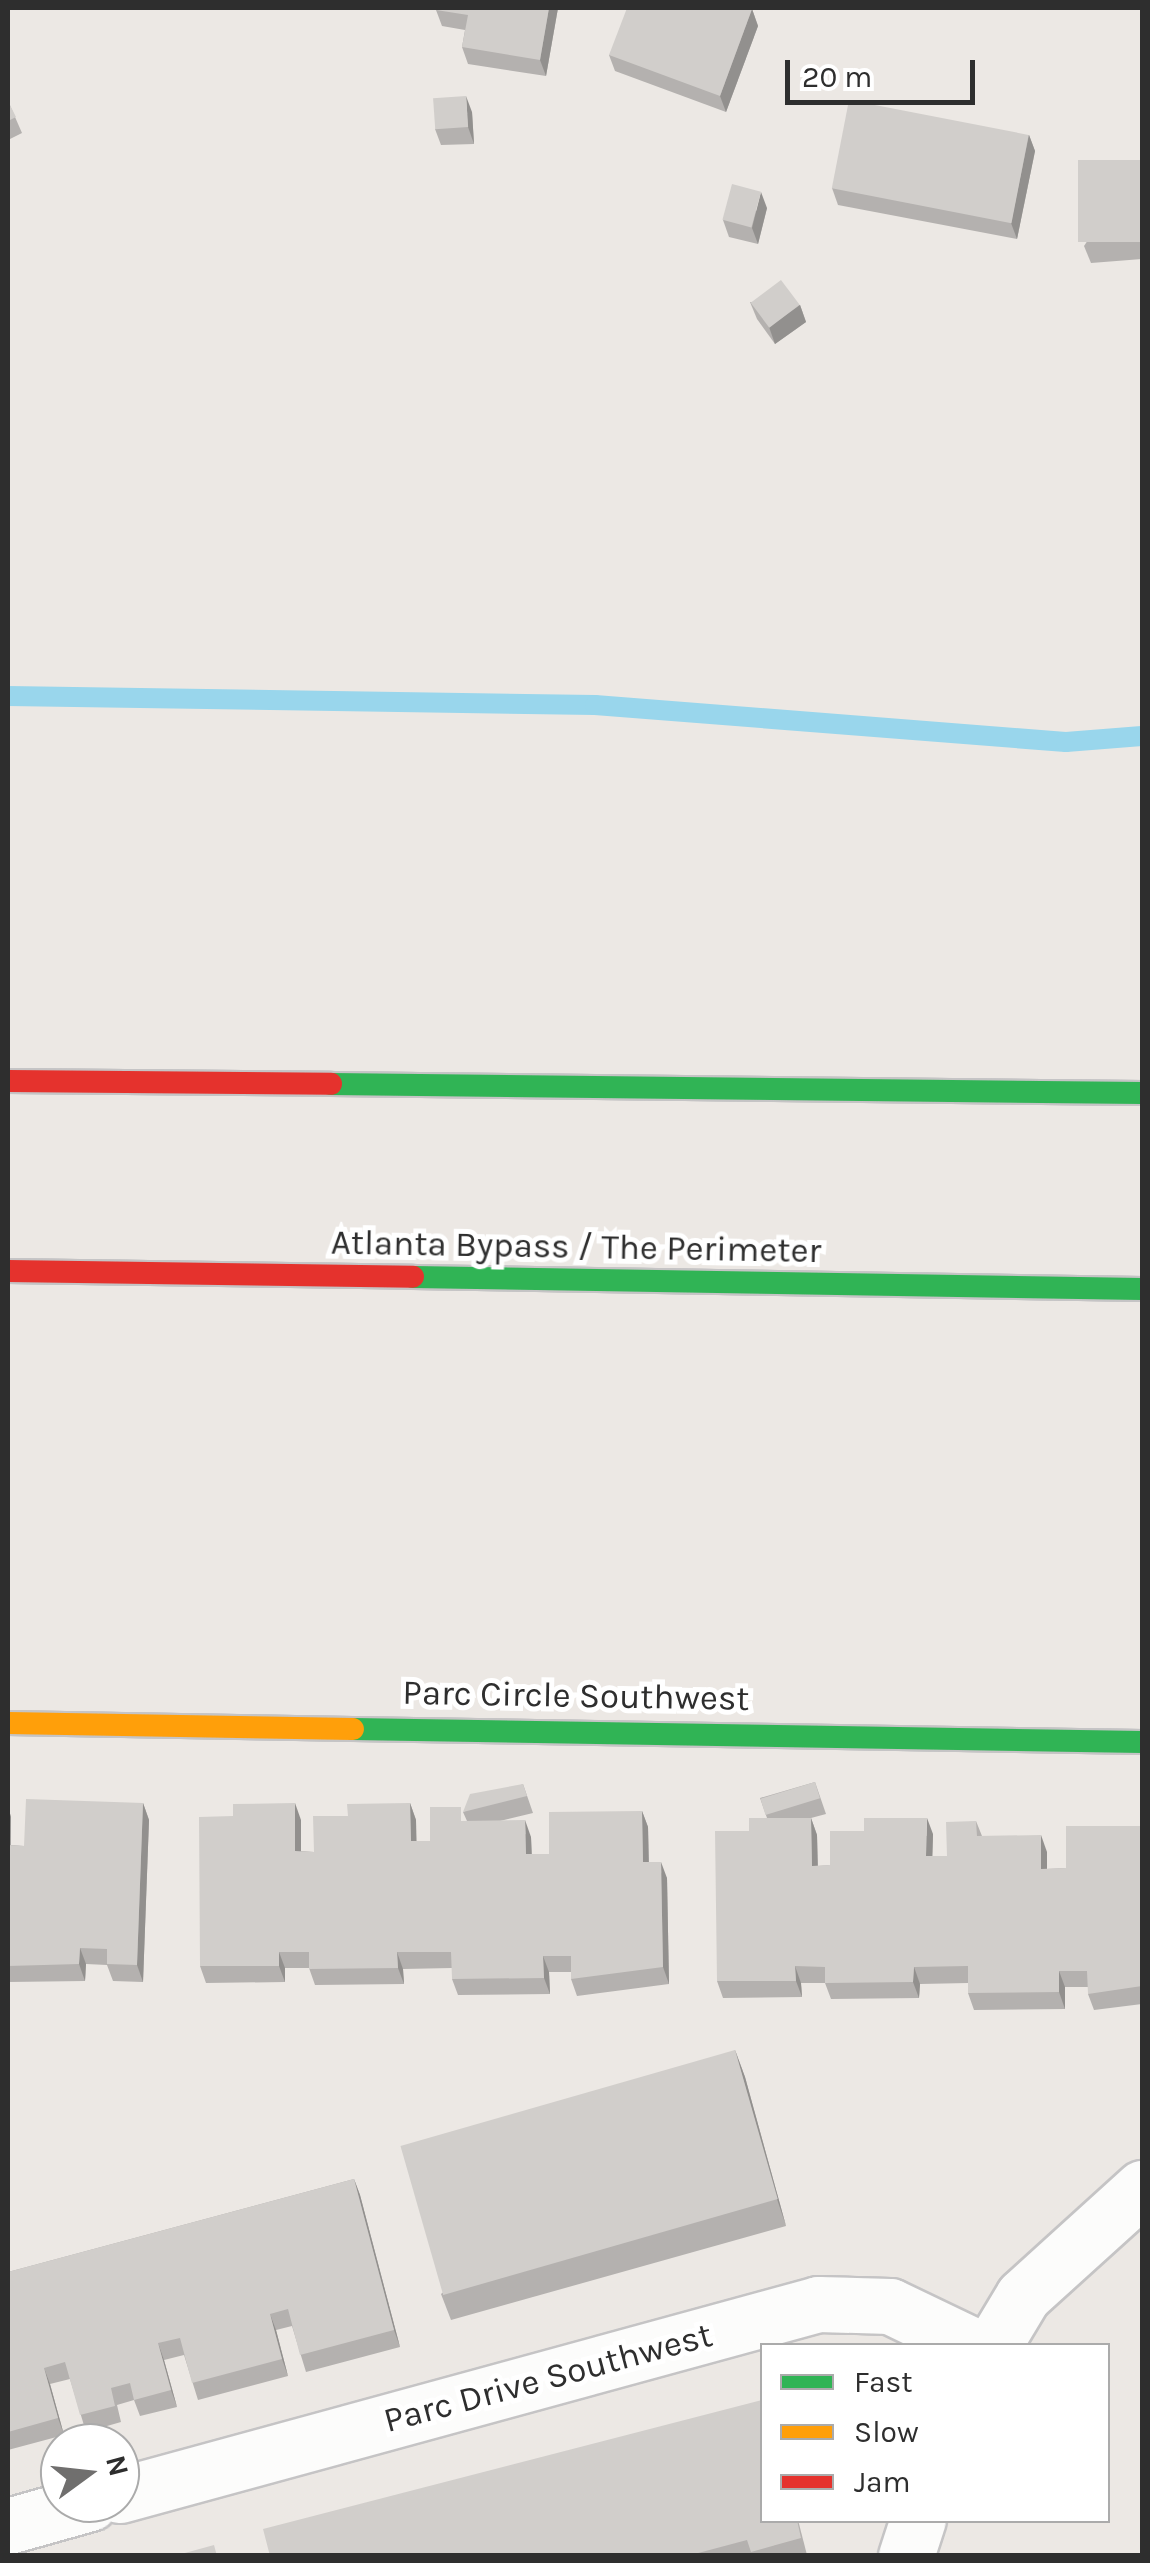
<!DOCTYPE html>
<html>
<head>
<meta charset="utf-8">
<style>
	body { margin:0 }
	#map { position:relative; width:1150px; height:2563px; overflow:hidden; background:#ece8e4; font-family:Karla,sans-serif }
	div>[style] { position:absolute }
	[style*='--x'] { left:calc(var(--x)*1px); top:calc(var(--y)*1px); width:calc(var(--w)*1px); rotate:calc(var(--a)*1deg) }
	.stream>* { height:20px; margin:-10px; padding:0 10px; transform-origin:10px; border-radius:10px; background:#99d6ec }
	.roads { filter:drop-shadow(2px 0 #c5c4c5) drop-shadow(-2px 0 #c5c4c5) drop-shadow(0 2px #c5c4c5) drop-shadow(0 -2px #c5c4c5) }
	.street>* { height:55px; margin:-27.5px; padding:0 27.5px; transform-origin:27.5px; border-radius:27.5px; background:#fcfcfb }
	.fast>* { height:22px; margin:-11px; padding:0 11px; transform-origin:11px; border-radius:11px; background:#30b455 }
	.slow>* { height:22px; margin:-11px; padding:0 11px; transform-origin:11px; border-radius:11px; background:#ff9f0a }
	.jam>* { height:22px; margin:-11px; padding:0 11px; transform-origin:11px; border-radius:11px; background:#e5322d }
	.wall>* { inset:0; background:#b4b1af }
	.shaded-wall>* { inset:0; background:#92908e }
	.building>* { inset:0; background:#d1cecb; transform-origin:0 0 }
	span { translate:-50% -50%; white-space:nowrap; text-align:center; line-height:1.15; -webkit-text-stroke:10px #fff; paint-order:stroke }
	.street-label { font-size:35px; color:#2e2e2e }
	.frame { position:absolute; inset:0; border:10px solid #2e2e2e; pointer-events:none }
	.legend { position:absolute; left:760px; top:2343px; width:350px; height:180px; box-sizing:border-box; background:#fff; border:2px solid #ababab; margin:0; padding:12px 18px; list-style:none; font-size:30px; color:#2e2e2e }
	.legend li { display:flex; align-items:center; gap:20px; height:50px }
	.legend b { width:50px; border:2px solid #ababab }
	.north { position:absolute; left:40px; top:2423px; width:100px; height:100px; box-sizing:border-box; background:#fff; border:2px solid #ababab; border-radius:50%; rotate:75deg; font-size:28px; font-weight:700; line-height:40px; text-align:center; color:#2e2e2e }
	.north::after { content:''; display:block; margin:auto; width:35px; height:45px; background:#706f6e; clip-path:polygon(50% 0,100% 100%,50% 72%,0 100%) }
	.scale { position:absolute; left:785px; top:60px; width:190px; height:45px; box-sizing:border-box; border:5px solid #2e2e2e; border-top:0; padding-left:12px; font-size:30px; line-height:35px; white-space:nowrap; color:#2e2e2e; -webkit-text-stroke:8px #fff; paint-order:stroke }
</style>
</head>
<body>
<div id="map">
	<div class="stream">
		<div style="--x:8;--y:696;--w:587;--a:0.88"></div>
		<div style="--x:595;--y:705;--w:472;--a:4.5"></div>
		<div style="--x:1066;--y:742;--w:76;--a:-4.5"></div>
	</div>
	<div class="roads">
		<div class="street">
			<div style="--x:993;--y:2346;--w:58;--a:-59"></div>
			<div style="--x:1023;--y:2296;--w:161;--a:-42.2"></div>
			<div style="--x:120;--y:2495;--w:724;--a:-15.3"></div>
			<div style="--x:818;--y:2304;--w:72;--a:1.6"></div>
			<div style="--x:890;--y:2306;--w:92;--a:25.7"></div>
			<div style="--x:8;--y:2526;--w:85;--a:-15.7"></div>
			<div style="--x:906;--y:2556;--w:38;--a:-72"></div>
		</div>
		<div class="fast">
			<div style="--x:331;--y:1084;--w:811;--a:0.64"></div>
			<div style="--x:413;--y:1277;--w:729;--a:0.94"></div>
			<div style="--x:353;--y:1729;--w:789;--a:0.94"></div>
		</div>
		<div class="slow">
			<div style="--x:8;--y:1723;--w:345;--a:1"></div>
		</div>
		<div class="jam">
			<div style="--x:8;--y:1081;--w:323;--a:0.5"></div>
			<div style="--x:8;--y:1271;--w:405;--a:0.8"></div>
		</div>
	</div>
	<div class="wall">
		<div style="clip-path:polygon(558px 8px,546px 76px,468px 64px,462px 47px,465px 30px,442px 26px,436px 10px)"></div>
		<div style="clip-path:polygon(752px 9px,758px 26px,726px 112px,615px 71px,609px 55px)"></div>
		<div style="clip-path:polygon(8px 101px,22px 133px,8px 140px)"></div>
		<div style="clip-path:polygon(472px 112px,474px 144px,441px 145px,435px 129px)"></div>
		<div style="clip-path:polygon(1029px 135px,1035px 151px,1017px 239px,838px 205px,832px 188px)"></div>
		<div style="clip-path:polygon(1142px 160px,1142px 259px,1091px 263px,1084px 246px)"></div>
		<div style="clip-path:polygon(767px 208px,758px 244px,729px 237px,723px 220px)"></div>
		<div style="clip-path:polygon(750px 302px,800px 305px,806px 322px,775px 344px,757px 319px)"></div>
		<div style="clip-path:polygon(815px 1782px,826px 1814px,811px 1818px,817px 1835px,818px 1866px,830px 1865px,933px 1834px,932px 1856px,947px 1856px,976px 1821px,982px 1836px,1047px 1852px,1047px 1869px,1066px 1868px,1142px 1826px,1142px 2004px,1094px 2010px,1088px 1994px,1088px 1987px,1065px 1987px,1065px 2009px,974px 2010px,968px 1993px,968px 1983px,920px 1984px,919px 1998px,831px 1999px,825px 1983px,801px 1983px,802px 1997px,723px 1998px,717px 1981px,749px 1831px,767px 1818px,760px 1798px)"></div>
		<div style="clip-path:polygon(523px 1784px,533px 1813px,500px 1821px,531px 1837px,532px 1854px,549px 1854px,642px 1811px,648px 1827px,649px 1862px,667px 1878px,669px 1984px,577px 1996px,571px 1979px,571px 1972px,549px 1972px,550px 1994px,458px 1995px,452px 1979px,452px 1968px,403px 1969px,404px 1984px,315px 1985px,309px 1968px,285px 1968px,285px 1982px,206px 1983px,200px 1966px,301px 1820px,301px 1851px,314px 1852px,348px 1816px,410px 1803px,416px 1820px,416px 1841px,430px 1841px,467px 1821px,463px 1812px)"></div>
		<div style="clip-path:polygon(143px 1803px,149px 1820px,143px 1982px,113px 1981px,107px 1965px,86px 1964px,85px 1981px,8px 1982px,8px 1807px,11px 1817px,11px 1845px,24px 1846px)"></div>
		<div style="clip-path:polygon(735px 2050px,745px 2077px,786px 2226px,451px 2320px,441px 2294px)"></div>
		<div style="clip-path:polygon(354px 2179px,360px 2195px,400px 2347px,306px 2372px,292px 2326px,276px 2330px,288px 2376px,198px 2400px,184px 2355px,164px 2360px,177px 2407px,140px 2416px,134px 2400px,117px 2405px,121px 2422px,86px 2432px,70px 2379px,50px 2384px,64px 2435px,8px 2450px,8px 2272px)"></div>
		<div style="clip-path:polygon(798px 2520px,807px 2555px,804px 2556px,270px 2556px)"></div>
	</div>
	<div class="shaded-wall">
		<div style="clip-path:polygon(549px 8px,558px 8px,546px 76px,540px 60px)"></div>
		<div style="clip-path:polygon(752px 9px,758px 26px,726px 112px,720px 96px)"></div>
		<div style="clip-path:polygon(466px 96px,472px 112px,474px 144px,468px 127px)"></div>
		<div style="clip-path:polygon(1029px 135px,1035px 151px,1017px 239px,1011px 223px)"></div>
		<div style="clip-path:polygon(761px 192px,767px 208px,758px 244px,752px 228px)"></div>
		<div style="clip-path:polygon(800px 305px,806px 322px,775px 344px,769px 327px)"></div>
		<div style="clip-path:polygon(143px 1803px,149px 1820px,143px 1982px,137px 1965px)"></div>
		<div style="clip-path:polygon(295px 1803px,301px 1820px,301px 1868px,295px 1851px)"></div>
		<div style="clip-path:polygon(410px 1803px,416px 1820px,417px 1858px,411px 1841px)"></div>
		<div style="clip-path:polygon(8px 1807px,11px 1817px,10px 1861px,8px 1854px)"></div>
		<div style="clip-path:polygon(642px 1811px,648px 1827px,649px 1879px,643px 1862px)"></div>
		<div style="clip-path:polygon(811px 1818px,817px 1835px,818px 1882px,812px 1866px)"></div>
		<div style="clip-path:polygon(927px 1818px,933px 1834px,932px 1873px,926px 1856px)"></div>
		<div style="clip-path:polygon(525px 1820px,531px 1837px,532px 1870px,526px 1854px)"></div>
		<div style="clip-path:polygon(1041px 1835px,1047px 1852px,1047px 1885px,1041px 1869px)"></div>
		<div style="clip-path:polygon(661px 1862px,667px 1878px,669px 1984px,663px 1967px)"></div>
		<div style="clip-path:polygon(80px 1948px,86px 1964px,85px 1981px,79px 1964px)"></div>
		<div style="clip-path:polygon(279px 1952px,285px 1968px,285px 1982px,279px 1966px)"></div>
		<div style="clip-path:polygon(397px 1952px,403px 1969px,404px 1984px,398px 1968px)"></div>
		<div style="clip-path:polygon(543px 1956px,549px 1972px,550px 1994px,544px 1978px)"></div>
		<div style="clip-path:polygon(795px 1966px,801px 1983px,802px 1997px,796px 1981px)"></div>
		<div style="clip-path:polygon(914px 1967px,920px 1984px,919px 1998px,913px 1982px)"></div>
		<div style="clip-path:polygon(1059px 1971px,1065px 1987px,1065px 2009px,1059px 1992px)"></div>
		<div style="clip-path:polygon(735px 2050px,745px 2077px,786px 2226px,777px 2199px)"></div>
		<div style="clip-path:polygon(354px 2179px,360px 2195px,400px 2347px,394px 2330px)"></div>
		<div style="clip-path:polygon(270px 2314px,276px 2330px,288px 2376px,282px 2359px)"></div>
		<div style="clip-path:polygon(158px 2343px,164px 2360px,177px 2407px,171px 2390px)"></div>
		<div style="clip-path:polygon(44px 2368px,50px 2384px,64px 2435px,58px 2418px)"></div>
	</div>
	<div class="building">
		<div style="clip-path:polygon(436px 8px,549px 8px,540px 60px,462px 47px,468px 15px,436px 10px)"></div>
		<div style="clip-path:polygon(627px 8px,747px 8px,752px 9px,720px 96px,609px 55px)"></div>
		<div style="left:466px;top:96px;width:31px;height:33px;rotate:86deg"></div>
		<div style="left:849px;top:100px;width:183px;height:90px;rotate:11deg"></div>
		<div style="clip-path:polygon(8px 101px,16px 117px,8px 121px)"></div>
		<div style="left:1142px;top:160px;width:82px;height:64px;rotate:90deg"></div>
		<div style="left:732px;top:184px;width:30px;height:37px;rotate:15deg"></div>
		<div style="left:781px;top:280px;width:31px;height:38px;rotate:53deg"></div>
		<div style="left:815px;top:1782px;width:17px;height:57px;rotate:73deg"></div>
		<div style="clip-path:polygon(523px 1784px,527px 1796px,463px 1812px,470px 1794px)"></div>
		<div style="clip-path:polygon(26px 1799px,143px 1803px,137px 1965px,107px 1964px,107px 1949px,80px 1948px,79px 1964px,8px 1966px,8px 1845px,24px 1846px)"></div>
		<div style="clip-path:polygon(295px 1803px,295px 1851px,314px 1852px,313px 1816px,348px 1816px,347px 1804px,410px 1803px,411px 1841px,430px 1841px,430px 1807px,461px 1807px,461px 1821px,525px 1820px,526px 1854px,549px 1854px,549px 1812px,642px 1811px,643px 1862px,661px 1862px,663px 1967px,571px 1979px,571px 1956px,543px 1956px,544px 1978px,452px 1979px,451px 1952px,397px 1952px,398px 1968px,309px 1969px,309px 1952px,279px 1952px,279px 1966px,200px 1966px,199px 1817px,233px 1816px,233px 1804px)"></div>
		<div style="clip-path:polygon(749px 1818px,811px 1818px,812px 1866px,830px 1865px,830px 1831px,864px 1831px,864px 1818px,927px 1818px,926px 1856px,947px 1856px,946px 1822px,976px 1821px,977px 1836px,1041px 1835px,1041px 1869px,1066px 1868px,1066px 1826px,1142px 1826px,1142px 1986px,1088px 1994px,1087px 1971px,1059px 1971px,1059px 1992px,968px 1993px,968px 1966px,914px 1967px,913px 1982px,825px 1983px,825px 1967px,795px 1966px,796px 1981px,717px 1981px,715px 1831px,749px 1831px)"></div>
		<div style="left:735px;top:2050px;width:155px;height:348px;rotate:74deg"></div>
		<div style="clip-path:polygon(354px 2179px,394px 2330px,300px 2355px,288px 2309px,270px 2314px,282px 2359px,192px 2383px,180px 2338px,158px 2343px,171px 2390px,134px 2400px,130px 2383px,111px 2388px,115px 2406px,80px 2415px,65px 2362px,44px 2368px,58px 2418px,8px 2432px,8px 2272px)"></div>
		<div style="clip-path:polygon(762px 2400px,762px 2520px,797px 2520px,801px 2538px,751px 2552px,747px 2540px,687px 2556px,270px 2556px,263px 2529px)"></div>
		<div style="clip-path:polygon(214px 2545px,217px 2556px,174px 2556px)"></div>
	</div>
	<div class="street-label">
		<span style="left:576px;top:1247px;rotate:1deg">Atlanta Bypass / The Perimeter</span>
		<span style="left:576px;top:1696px;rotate:1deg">Parc Circle Southwest</span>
		<span style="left:548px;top:2378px;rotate:-15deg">Parc Drive Southwest</span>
	</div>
	<div class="frame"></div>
	<ul class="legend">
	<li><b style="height:12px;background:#30b455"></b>Fast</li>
	<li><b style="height:12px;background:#ff9f0a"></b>Slow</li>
	<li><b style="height:12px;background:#e5322d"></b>Jam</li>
	</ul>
	<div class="north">N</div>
	<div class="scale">20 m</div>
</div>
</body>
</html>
